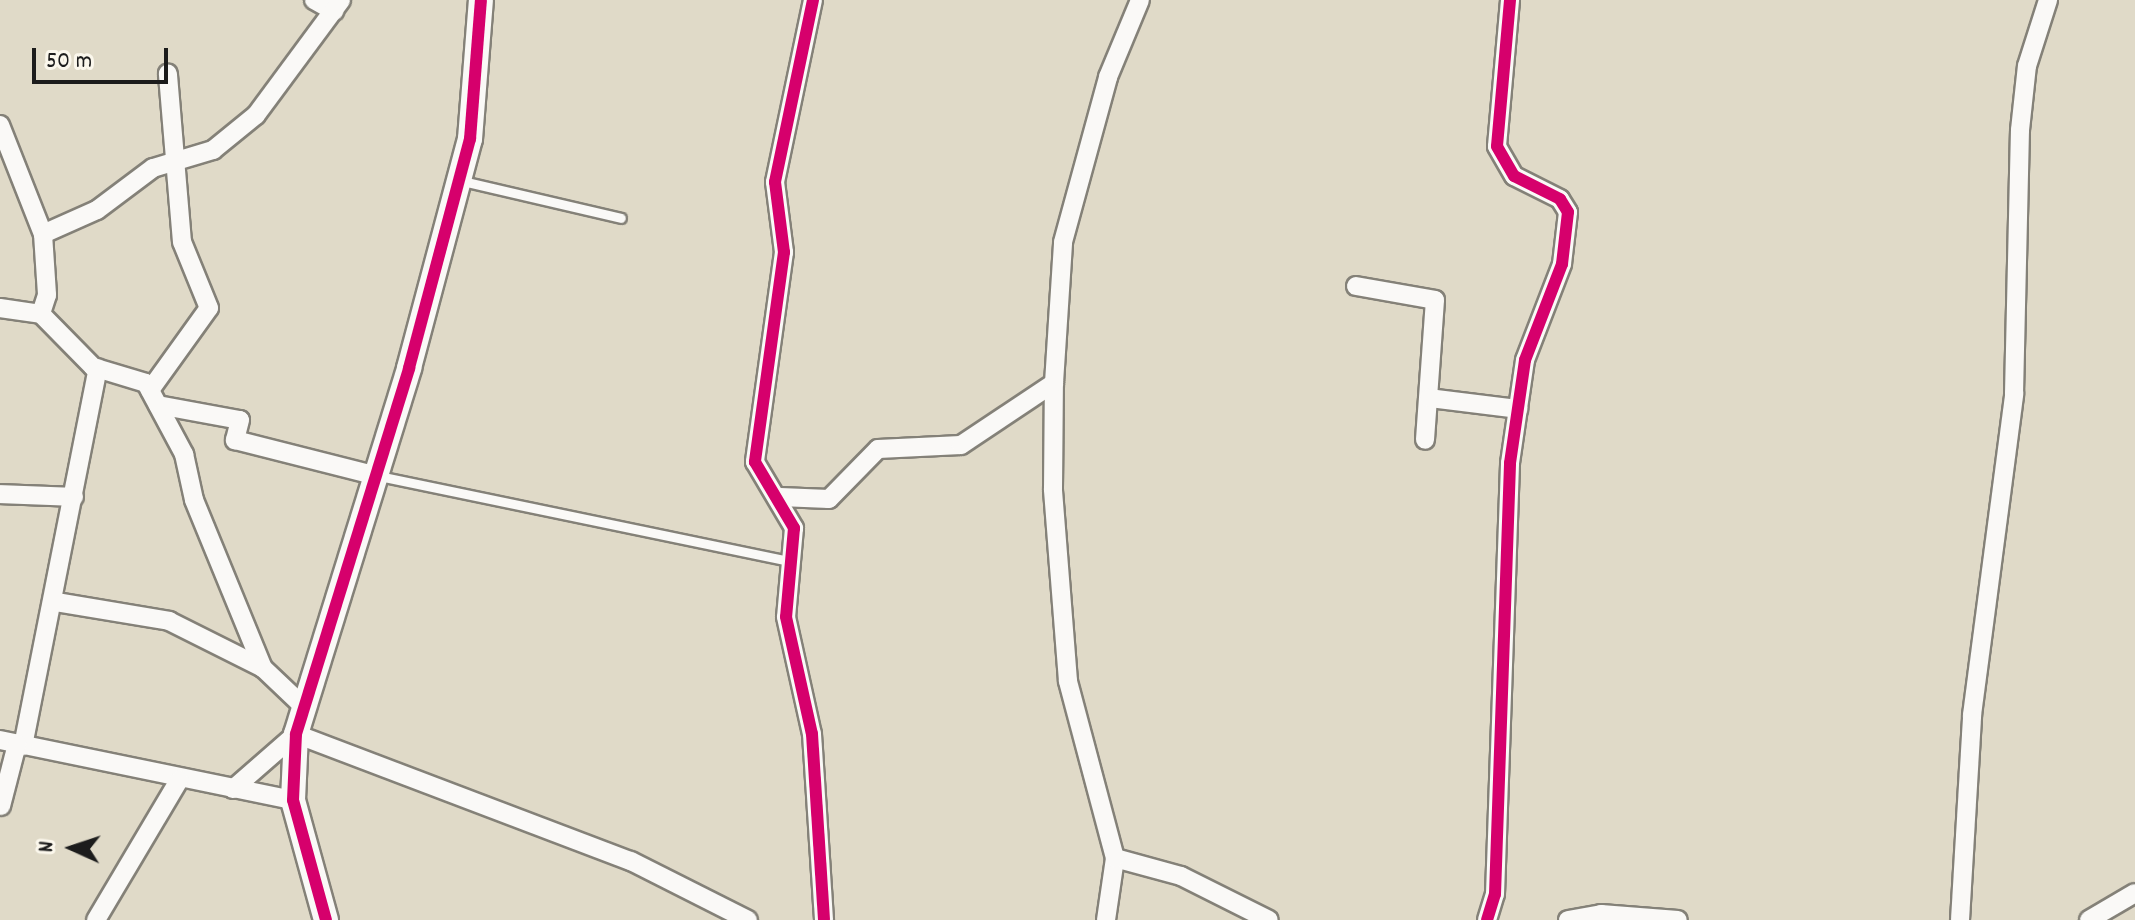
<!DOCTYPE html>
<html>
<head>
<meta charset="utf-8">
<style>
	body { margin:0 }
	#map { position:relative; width:2135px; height:920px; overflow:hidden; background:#e0dac8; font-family:Dekko,sans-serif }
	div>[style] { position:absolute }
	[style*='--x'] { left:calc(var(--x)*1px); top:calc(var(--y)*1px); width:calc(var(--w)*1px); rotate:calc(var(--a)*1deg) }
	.roads { filter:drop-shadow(2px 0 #848178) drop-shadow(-2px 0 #848178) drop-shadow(0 2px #848178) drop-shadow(0 -2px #848178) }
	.service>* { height:9px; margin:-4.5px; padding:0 4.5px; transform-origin:4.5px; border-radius:4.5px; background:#faf9f7 }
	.minor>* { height:18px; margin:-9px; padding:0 9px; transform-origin:9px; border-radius:9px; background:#faf9f7 }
	.tertiary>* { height:24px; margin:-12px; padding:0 12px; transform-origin:12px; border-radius:12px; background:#faf9f7 }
	.cycleway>* { height:12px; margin:-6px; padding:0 6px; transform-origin:6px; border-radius:6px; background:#d6006c }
	span { translate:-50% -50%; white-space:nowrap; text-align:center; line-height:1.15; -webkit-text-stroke:7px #fbf7ec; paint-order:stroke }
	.north { position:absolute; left:32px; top:808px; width:80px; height:80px; -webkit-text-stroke:6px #fbf7ec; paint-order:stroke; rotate:273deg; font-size:22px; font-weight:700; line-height:32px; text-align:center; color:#1c1c1c }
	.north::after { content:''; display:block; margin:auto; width:28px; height:36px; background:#1c1c1c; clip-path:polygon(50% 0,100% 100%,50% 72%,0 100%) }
	.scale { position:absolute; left:32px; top:48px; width:136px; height:36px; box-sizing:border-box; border:4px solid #1c1c1c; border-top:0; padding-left:10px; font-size:24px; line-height:28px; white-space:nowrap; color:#1c1c1c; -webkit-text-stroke:6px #fbf7ec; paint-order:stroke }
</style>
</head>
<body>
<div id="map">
	<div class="roads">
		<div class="service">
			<div style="--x:462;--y:181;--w:163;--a:13.1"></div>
			<div style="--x:379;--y:476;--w:421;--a:11.7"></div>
		</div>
		<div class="minor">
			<div style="--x:314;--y:0;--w:23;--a:29"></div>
			<div style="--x:813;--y:0;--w:186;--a:101.8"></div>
			<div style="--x:775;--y:182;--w:71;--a:82.7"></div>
			<div style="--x:784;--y:252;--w:212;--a:97.9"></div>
			<div style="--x:755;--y:462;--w:77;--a:59.4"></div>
			<div style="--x:794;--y:528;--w:89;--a:95.1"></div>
			<div style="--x:786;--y:617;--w:120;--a:77.5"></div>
			<div style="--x:812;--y:734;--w:186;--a:86.3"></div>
			<div style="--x:0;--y:125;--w:117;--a:68.5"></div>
			<div style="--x:43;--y:234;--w:61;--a:86.2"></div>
			<div style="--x:47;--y:295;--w:20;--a:108"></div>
			<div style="--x:43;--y:234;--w:59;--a:-24"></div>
			<div style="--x:97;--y:210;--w:70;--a:-36.9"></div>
			<div style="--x:153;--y:168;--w:63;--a:-16.7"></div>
			<div style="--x:213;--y:150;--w:55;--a:-39.1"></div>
			<div style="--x:256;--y:115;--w:143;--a:-53.5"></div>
			<div style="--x:1356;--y:286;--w:80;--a:10"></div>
			<div style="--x:1435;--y:300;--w:140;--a:94.1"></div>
			<div style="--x:0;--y:308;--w:41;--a:8.3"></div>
			<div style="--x:41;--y:314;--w:74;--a:45.5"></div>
			<div style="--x:93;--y:367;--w:55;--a:16.8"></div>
			<div style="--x:146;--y:383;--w:81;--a:61.8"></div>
			<div style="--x:184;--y:454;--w:47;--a:77.7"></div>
			<div style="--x:194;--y:500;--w:182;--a:67.7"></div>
			<div style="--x:263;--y:668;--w:55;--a:43.5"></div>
			<div style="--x:150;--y:390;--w:101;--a:-54.3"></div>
			<div style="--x:209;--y:308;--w:71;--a:-112.2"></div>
			<div style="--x:182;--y:242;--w:169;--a:-94.8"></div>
			<div style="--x:1429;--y:398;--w:90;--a:7"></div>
			<div style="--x:158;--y:405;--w:83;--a:10.4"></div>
			<div style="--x:240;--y:420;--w:21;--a:104"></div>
			<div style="--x:235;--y:440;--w:146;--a:14.2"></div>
			<div style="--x:0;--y:494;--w:74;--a:2.3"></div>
			<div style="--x:780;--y:497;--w:49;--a:2.3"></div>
			<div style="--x:829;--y:499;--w:70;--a:-45.6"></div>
			<div style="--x:878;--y:449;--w:83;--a:-2.8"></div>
			<div style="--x:961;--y:445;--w:112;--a:-33.7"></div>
			<div style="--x:56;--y:602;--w:115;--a:9.5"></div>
			<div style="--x:169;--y:621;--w:105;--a:26.6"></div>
			<div style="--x:0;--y:740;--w:299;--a:11.6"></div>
			<div style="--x:23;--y:746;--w:385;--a:-78.8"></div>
			<div style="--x:233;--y:789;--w:84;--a:-41.1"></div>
			<div style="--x:296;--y:734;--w:358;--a:20.8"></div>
			<div style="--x:631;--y:861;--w:131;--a:26.8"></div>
			<div style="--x:1;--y:806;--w:64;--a:-75.5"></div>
			<div style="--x:1115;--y:858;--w:68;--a:15.3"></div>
			<div style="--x:1181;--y:876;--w:98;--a:26.6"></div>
			<div style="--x:96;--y:920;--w:163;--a:-59.3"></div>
			<div style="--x:1106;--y:920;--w:63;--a:-81.7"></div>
			<div style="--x:1115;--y:858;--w:183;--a:-104.9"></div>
			<div style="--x:1068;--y:681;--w:193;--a:-94.5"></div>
			<div style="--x:1053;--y:489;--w:106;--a:-89.5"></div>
			<div style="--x:1054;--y:383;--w:141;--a:-86.3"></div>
			<div style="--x:1063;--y:242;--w:171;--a:-74.7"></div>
			<div style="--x:1108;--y:77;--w:83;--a:-67.4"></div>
			<div style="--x:1487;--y:920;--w:27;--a:-73"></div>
			<div style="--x:1495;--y:894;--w:431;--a:-88"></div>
			<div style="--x:1510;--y:463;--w:104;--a:-81.7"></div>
			<div style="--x:1525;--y:360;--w:103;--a:-68.9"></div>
			<div style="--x:1562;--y:264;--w:52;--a:-83.4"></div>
			<div style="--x:1568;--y:212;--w:15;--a:-122"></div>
			<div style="--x:1560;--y:199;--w:51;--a:-153.4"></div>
			<div style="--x:1514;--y:176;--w:34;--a:-120"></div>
			<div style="--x:1497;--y:146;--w:147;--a:-84.9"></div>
			<div style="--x:1568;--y:920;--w:34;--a:-10"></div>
			<div style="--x:1601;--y:914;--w:77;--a:4.5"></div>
			<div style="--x:1960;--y:920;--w:205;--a:-86.6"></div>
			<div style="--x:1972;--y:715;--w:324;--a:-82.5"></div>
			<div style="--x:2014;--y:394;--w:264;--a:-88.7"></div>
			<div style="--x:2020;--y:130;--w:64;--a:-83.8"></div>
			<div style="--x:2027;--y:66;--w:69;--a:-72.3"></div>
			<div style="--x:2089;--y:920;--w:53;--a:-30.4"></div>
		</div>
		<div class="tertiary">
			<div style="--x:326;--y:920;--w:124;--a:-105.4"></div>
			<div style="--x:293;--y:800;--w:66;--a:-87.4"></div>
			<div style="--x:296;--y:734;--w:383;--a:-72.8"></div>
			<div style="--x:409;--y:368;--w:237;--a:-75.1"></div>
			<div style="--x:470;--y:139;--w:139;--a:-85.5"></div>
		</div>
	</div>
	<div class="cycleway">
		<div style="--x:813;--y:0;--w:186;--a:101.8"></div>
		<div style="--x:775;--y:182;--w:71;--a:82.7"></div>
		<div style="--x:784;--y:252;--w:212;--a:97.9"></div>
		<div style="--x:755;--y:462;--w:77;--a:59.4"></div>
		<div style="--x:794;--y:528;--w:89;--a:95.1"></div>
		<div style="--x:786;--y:617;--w:120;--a:77.5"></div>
		<div style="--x:812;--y:734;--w:186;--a:86.3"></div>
		<div style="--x:326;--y:920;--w:124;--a:-105.4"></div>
		<div style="--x:293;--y:800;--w:66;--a:-87.4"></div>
		<div style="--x:296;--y:734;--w:383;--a:-72.8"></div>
		<div style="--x:409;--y:368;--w:237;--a:-75.1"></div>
		<div style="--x:470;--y:139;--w:139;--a:-85.5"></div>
		<div style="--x:1487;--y:920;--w:27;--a:-73"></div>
		<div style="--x:1495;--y:894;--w:431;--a:-88"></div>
		<div style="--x:1510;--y:463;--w:104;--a:-81.7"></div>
		<div style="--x:1525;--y:360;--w:103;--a:-68.9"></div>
		<div style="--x:1562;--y:264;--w:52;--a:-83.4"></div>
		<div style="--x:1568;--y:212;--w:15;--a:-122"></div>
		<div style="--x:1560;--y:199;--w:51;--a:-153.4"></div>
		<div style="--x:1514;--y:176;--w:34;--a:-120"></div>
		<div style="--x:1497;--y:146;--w:147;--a:-84.9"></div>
	</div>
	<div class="north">N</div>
	<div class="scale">50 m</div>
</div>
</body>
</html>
